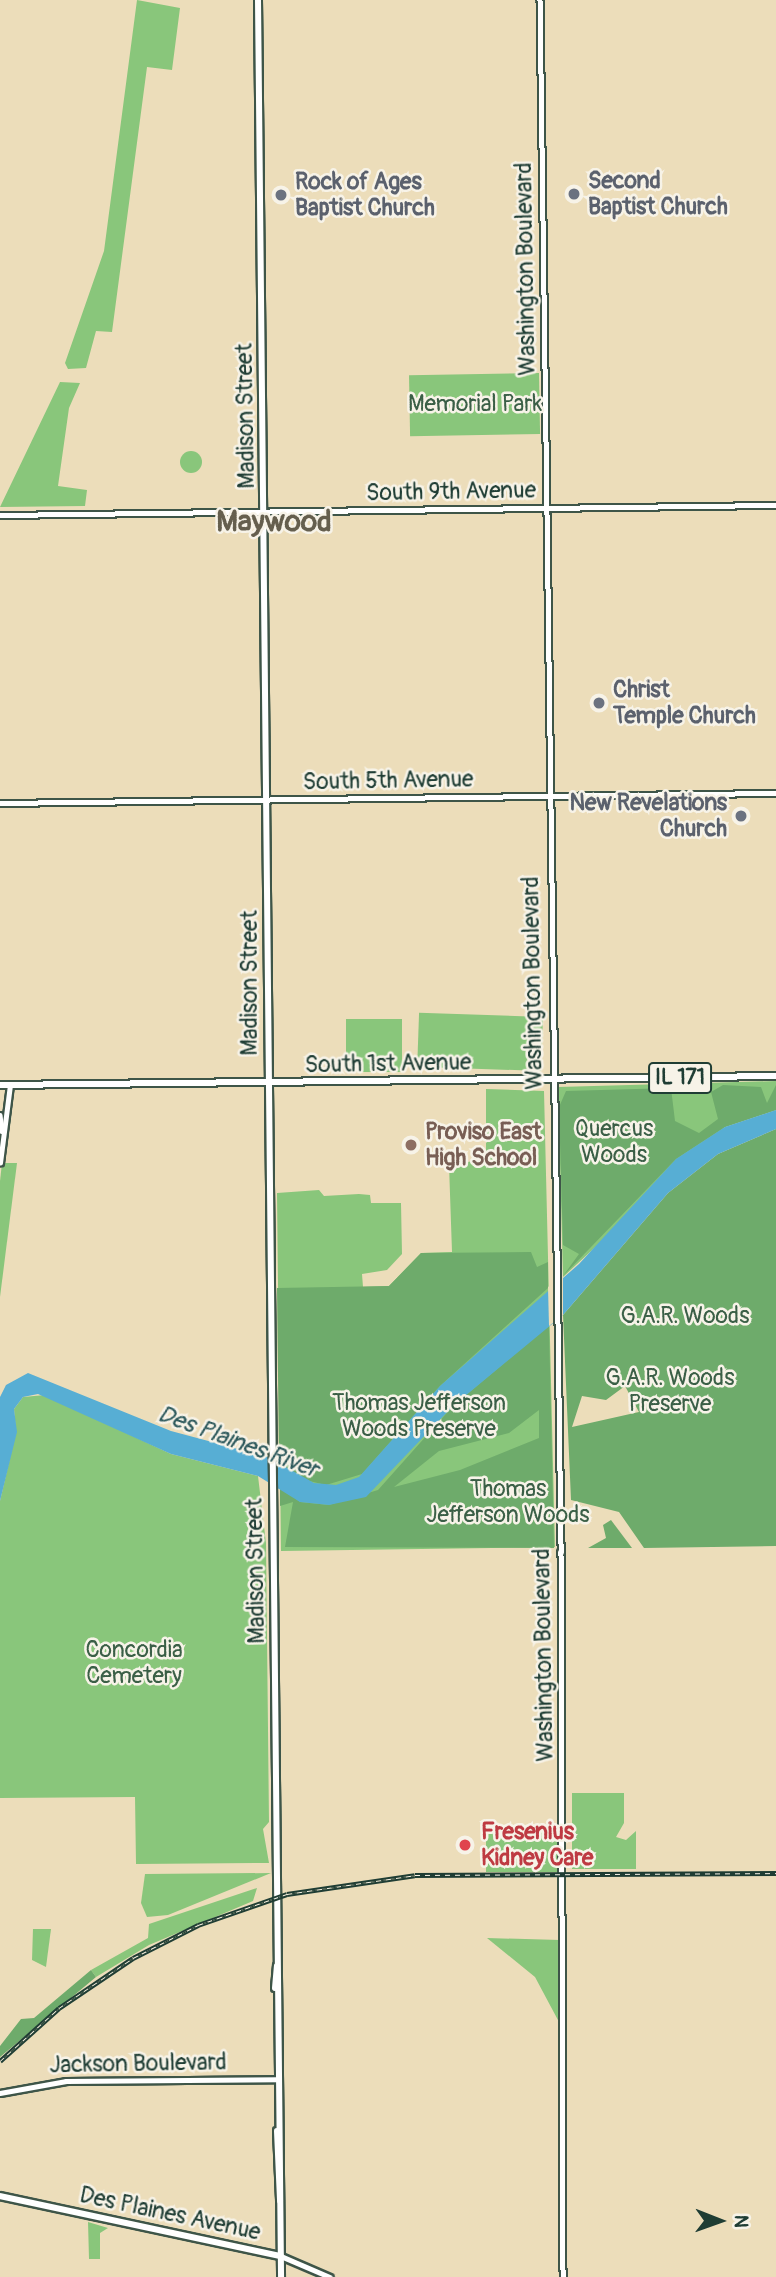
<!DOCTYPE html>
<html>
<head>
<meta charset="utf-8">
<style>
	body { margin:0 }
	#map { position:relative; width:776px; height:2277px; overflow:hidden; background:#ecddba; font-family:Pangolin,sans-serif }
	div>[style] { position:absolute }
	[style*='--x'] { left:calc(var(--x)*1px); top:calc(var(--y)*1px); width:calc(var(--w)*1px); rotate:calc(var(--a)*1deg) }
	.green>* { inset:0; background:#89c67b; transform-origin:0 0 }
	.round { border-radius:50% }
	.forest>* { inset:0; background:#6eab6b }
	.water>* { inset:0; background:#57aed4 }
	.pier>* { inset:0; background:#ecddba }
	.roads { filter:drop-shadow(2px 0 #3e5548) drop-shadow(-2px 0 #3e5548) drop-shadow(0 2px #3e5548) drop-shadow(0 -2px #3e5548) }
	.minor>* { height:4.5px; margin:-2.25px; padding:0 2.25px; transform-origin:2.25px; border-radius:2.25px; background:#fff }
	.major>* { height:6px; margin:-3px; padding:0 3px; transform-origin:3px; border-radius:3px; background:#fff }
	.rail>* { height:4.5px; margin-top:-2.25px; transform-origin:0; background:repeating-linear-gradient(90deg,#f7f3e8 0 5px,#1f3d34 0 10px); box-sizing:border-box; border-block:2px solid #1f3d34 }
	.dots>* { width:19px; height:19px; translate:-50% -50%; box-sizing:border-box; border:4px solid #f7f3e8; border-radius:50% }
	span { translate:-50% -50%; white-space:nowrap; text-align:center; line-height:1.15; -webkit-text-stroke:5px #f7f3e8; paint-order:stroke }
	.shield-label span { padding:2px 5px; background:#f7f3e8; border:2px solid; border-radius:5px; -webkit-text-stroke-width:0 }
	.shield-label { font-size:21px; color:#1f3d34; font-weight:700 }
	.worship-label { font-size:23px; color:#5b616d; font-weight:700 }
	.left { translate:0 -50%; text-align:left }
	.right { translate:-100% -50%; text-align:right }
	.street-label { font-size:23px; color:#1f3d34 }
	.park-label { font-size:23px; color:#3a5f46 }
	.education-label { font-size:23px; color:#785e54; font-weight:700 }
	.health-label { font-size:23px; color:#be3a42; font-weight:700 }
	.water-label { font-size:24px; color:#2d595c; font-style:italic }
	.district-label { font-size:30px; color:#655f4e; font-weight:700 }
	.north { position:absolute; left:685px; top:2186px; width:70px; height:70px; -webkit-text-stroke:5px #f7f3e8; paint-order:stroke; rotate:91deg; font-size:19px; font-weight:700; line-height:28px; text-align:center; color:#1f3d34 }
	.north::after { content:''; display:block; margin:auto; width:24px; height:32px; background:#1f3d34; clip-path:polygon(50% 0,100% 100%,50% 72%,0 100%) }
</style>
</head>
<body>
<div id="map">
	<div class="green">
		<div style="clip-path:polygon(137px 0,180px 8px,172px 70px,147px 67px,112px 332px,96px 331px,86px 368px,68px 369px,65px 363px,104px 251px)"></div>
		<div style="left:539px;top:373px;width:61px;height:130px;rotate:89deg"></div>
		<div style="clip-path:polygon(60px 382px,80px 383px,69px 408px,58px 486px,87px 490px,85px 506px,0 507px)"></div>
		<div class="round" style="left:180px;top:451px;width:22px;height:22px"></div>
		<div style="left:543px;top:1017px;width:54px;height:124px;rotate:92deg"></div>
		<div style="left:402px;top:1019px;width:53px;height:56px;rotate:90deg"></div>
		<div style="clip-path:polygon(776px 1081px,776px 1110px,725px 1127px,563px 1277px,558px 1087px)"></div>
		<div style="clip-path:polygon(486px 1089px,544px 1091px,555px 1547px,281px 1551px,277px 1193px,319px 1190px,324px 1196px,359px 1194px,370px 1195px,371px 1203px,401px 1203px,402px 1254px,387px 1270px,362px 1274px,363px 1287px,389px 1286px,421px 1253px,452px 1252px,449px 1165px,486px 1159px)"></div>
		<div style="clip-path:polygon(2px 1163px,17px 1163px,0 1297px,0 1181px)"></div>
		<div style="clip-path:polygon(45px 1395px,171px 1454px,258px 1476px,266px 1543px,269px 1822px,263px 1829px,269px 1863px,136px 1864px,135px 1797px,0 1798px,0 1501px,16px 1432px,14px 1409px,23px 1397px)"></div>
		<div style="clip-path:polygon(572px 1793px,624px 1793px,624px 1823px,616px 1837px,626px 1840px,636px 1831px,636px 1869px,572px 1869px)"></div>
		<div style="left:486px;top:1832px;width:71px;height:40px"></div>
		<div style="clip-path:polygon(271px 1873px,168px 1915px,147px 1917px,141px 1903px,145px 1874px)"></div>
		<div style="clip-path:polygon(257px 1888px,253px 1901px,149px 1945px,96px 1977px,91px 1970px,148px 1938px,149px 1924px)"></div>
		<div style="clip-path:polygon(33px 1929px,51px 1929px,46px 1967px,32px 1960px)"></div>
		<div style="clip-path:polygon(487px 1938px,560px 1940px,559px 2022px,535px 1977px)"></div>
		<div style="clip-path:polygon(88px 2222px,108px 2228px,100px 2233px,100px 2259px,89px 2259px)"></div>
	</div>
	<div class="forest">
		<div style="clip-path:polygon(723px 1085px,761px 1087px,767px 1103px,776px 1085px,776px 1110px,725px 1127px,676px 1159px,563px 1276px,579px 1254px,563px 1245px,559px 1107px,566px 1091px,671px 1088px,675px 1121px,699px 1133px,718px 1119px,711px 1092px)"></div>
		<div style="clip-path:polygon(evenodd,776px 1129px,776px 1546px,644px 1548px,619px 1512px,571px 1500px,563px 1315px,668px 1193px,718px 1154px,776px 1129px,625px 1386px,639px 1412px,572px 1427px,582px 1396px,606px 1400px,625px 1386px)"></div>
		<div style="clip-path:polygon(531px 1252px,537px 1267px,548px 1262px,548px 1288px,440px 1386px,362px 1474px,326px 1485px,301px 1479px,279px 1462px,277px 1288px,389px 1286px,421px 1253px)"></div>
		<div style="clip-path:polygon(evenodd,549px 1325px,554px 1548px,285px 1547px,293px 1502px,280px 1506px,280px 1486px,300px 1502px,329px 1505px,378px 1490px,453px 1406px,549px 1325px,539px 1410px,539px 1438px,460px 1470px,394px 1487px,439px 1451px,509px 1433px,539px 1410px)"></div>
		<div style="clip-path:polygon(611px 1520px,632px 1548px,588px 1548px,606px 1538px,603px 1525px)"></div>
		<div style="clip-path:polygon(91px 1970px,96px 1977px,0 2057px,0 2046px,21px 2019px,34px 2018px)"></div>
	</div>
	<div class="water">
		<div style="clip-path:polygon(776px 1110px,776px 1129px,718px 1154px,668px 1193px,563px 1315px,453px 1406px,366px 1497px,329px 1505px,300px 1502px,258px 1476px,171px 1454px,38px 1394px,23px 1397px,14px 1409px,17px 1432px,0 1501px,0 1397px,6px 1385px,28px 1373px,171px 1431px,268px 1457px,314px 1483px,336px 1485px,359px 1477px,440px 1386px,579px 1264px,676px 1159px,725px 1127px)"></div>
	</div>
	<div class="pier">
		<div style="clip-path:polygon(563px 1276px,563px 1315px,549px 1326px,548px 1287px)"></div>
	</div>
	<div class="roads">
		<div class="minor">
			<div style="--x:540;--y:0;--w:1552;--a:89.22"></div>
			<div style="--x:561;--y:1552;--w:725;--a:89.84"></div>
			<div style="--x:0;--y:515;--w:776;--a:-0.74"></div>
			<div style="--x:0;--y:803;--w:776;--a:-0.74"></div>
			<div style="--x:0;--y:1115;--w:16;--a:83"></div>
			<div style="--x:0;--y:1163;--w:79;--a:-82.7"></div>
			<div style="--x:0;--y:2093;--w:67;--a:-10.3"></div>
			<div style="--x:66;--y:2081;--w:212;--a:-0.5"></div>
			<div style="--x:281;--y:2256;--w:53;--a:23.2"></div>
		</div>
		<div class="major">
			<div style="--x:258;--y:0;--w:2277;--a:89.42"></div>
			<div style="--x:0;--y:1085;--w:776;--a:-0.66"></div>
			<div style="--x:275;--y:1988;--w:22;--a:-85"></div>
			<div style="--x:277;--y:2131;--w:70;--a:87.5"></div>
			<div style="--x:0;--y:2196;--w:287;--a:12.1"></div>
		</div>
	</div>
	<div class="rail">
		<div style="--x:0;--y:2061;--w:79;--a:-41.9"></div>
		<div style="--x:59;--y:2008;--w:89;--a:-34"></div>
		<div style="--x:133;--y:1958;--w:73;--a:-26.9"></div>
		<div style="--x:198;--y:1925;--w:94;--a:-19.2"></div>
		<div style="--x:287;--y:1894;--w:129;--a:-8.4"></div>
		<div style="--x:415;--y:1875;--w:361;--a:-0.3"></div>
	</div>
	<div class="dots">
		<div style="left:574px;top:194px;background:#6b7280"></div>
		<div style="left:281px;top:195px;background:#6b7280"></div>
		<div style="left:599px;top:703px;background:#6b7280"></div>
		<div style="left:741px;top:816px;background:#6b7280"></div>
		<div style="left:411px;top:1145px;background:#8d6e63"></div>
		<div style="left:465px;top:1845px;background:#e0444e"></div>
	</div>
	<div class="shield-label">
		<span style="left:680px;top:1078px">IL 171</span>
	</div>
	<div class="worship-label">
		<span class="left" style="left:588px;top:194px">Second<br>Baptist Church</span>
		<span class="left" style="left:295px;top:195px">Rock of Ages<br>Baptist Church</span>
		<span class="left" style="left:613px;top:703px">Christ<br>Temple Church</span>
		<span class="right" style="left:727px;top:816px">New Revelations<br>Church</span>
	</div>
	<div class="street-label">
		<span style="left:526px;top:269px;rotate:-91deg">Washington Boulevard</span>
		<span style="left:246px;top:416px;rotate:-91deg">Madison Street</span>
		<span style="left:451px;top:492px;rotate:-1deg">South 9th Avenue</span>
		<span style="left:388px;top:781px;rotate:-1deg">South 5th Avenue</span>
		<span style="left:250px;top:983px;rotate:-90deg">Madison Street</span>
		<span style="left:533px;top:983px;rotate:-91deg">Washington Boulevard</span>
		<span style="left:388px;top:1064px;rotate:-1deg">South 1st Avenue</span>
		<span style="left:256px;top:1571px;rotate:-91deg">Madison Street</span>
		<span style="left:544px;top:1655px;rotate:-91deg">Washington Boulevard</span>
		<span style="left:138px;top:2064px;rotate:-1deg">Jackson Boulevard</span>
		<span style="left:170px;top:2214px;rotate:12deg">Des Plaines Avenue</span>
	</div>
	<div class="park-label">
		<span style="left:475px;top:404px">Memorial Park</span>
		<span style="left:614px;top:1142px">Quercus<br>Woods</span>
		<span style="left:685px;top:1316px">G.A.R. Woods</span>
		<span style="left:670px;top:1391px">G.A.R. Woods<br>Preserve</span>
		<span style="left:419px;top:1416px">Thomas Jefferson<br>Woods Preserve</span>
		<span style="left:508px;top:1502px">Thomas<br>Jefferson Woods</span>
		<span style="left:134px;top:1663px">Concordia<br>Cemetery</span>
	</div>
	<div class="education-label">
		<span class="left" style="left:425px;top:1145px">Proviso East<br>High School</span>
	</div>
	<div class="health-label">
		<span class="left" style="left:481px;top:1845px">Fresenius<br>Kidney Care</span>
	</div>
	<div class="water-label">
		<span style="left:238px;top:1442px;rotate:20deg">Des Plaines River</span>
	</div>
	<div class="district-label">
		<span style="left:274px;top:522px">Maywood</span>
	</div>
	<div class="north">N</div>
</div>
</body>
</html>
